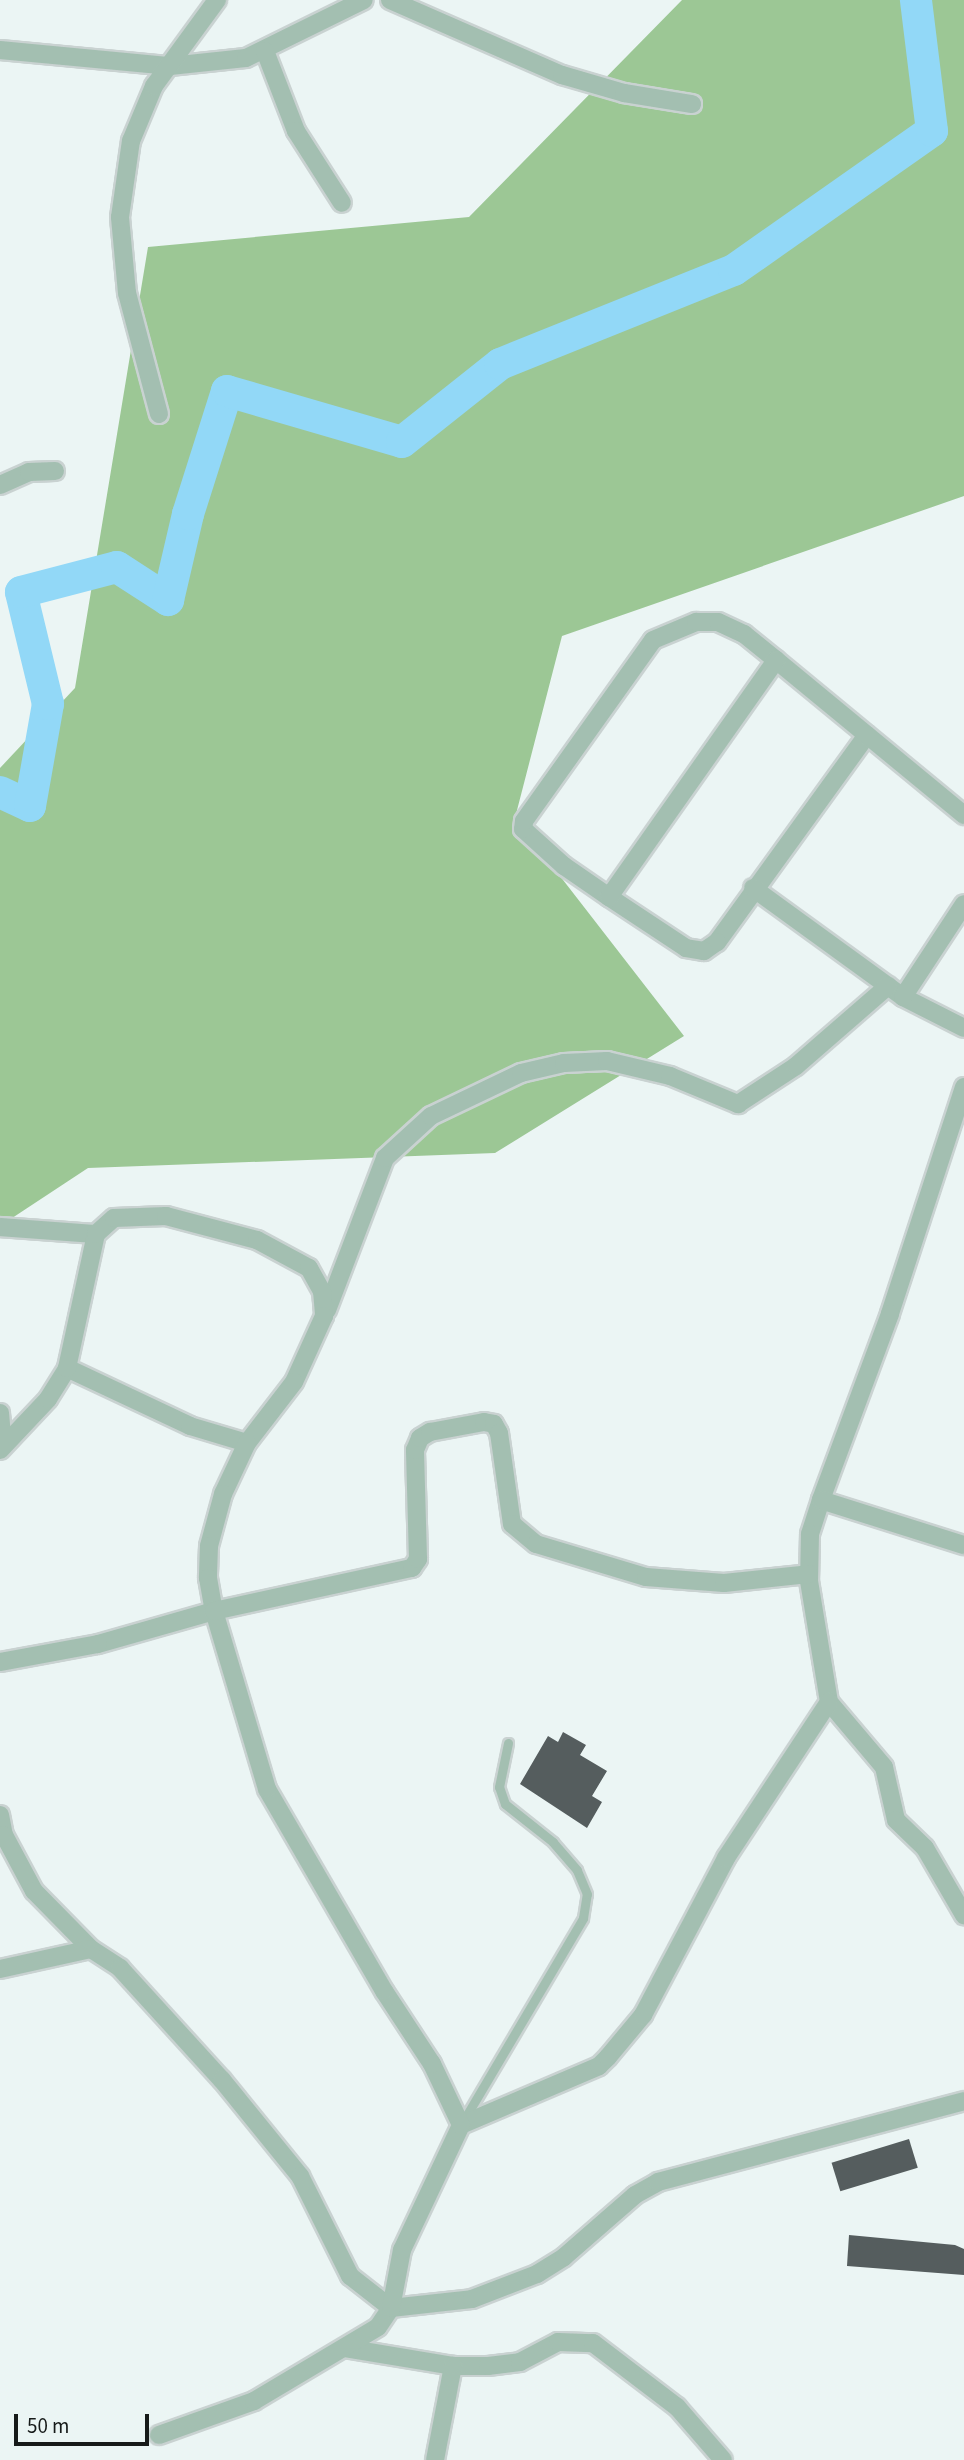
<!DOCTYPE html>
<html>
<head>
<meta charset="utf-8">
<style>
	body { margin:0 }
	#map { position:relative; width:964px; height:2460px; overflow:hidden; background:#ebf5f4; font-family:"Source Sans 3",sans-serif }
	div>[style] { position:absolute }
	[style*='--x'] { left:calc(var(--x)*1px); top:calc(var(--y)*1px); width:calc(var(--w)*1px); rotate:calc(var(--a)*1deg) }
	.forest>* { inset:0; background:#9cc795 }
	.river>* { height:32px; margin:-16px; padding:0 16px; transform-origin:16px; border-radius:16px; background:#92d8f7 }
	.building>* { inset:0; background:#555d5e; transform-origin:0 0 }
	.roads { filter:drop-shadow(2px 0 #c9d2d1) drop-shadow(-2px 0 #c9d2d1) drop-shadow(0 2px #c9d2d1) drop-shadow(0 -2px #c9d2d1) }
	.lane>* { height:9px; margin:-4.5px; padding:0 4.5px; transform-origin:4.5px; border-radius:4.5px; background:#a3bfb1 }
	.street>* { height:18px; margin:-9px; padding:0 9px; transform-origin:9px; border-radius:9px; background:#a3bfb1 }
	span { translate:-50% -50%; white-space:nowrap; text-align:center; line-height:1.15; -webkit-text-stroke:7px #ebf5f4; paint-order:stroke }
	.scale { position:absolute; left:14px; top:2414px; width:135px; height:32px; box-sizing:border-box; border:4px solid #161a19; border-top:0; padding-left:9px; font-size:21px; line-height:24px; white-space:nowrap; color:#161a19; -webkit-text-stroke:5px #ebf5f4; paint-order:stroke }
</style>
</head>
<body>
<div id="map">
	<div class="forest">
		<div style="clip-path:polygon(682px 0,964px 0,964px 496px,562px 636px,515px 818px,684px 1036px,495px 1153px,88px 1168px,0 1226px,0 768px,75px 688px,148px 247px,469px 217px)"></div>
	</div>
	<div class="river">
		<div style="--x:0;--y:792;--w:33;--a:25"></div>
		<div style="--x:30;--y:806;--w:104;--a:-80"></div>
		<div style="--x:48;--y:704;--w:115;--a:-103.6"></div>
		<div style="--x:21;--y:592;--w:99;--a:-14.6"></div>
		<div style="--x:117;--y:567;--w:61;--a:32.9"></div>
		<div style="--x:168;--y:600;--w:88;--a:-76.9"></div>
		<div style="--x:188;--y:514;--w:129;--a:-72.4"></div>
		<div style="--x:227;--y:391;--w:182;--a:16.2"></div>
		<div style="--x:402;--y:442;--w:125;--a:-38.5"></div>
		<div style="--x:500;--y:364;--w:252;--a:-21.9"></div>
		<div style="--x:734;--y:270;--w:242;--a:-35.1"></div>
		<div style="--x:932;--y:131;--w:132;--a:-97"></div>
	</div>
	<div class="building">
		<div style="clip-path:polygon(563px 1732px,586px 1745px,580px 1755px,607px 1771px,592px 1796px,602px 1802px,587px 1828px,520px 1784px,548px 1736px,558px 1742px)"></div>
		<div style="left:909px;top:2139px;width:30px;height:81px;rotate:73deg"></div>
		<div style="clip-path:polygon(849px 2235px,955px 2245px,964px 2249px,964px 2275px,847px 2266px)"></div>
	</div>
	<div class="roads">
		<div class="lane">
			<div style="--x:462;--y:2123;--w:238;--a:-59.4"></div>
			<div style="--x:583;--y:1918;--w:24;--a:-81"></div>
			<div style="--x:587;--y:1894;--w:26;--a:-113"></div>
			<div style="--x:577;--y:1870;--w:37;--a:-131"></div>
			<div style="--x:553;--y:1842;--w:61;--a:-141.6"></div>
			<div style="--x:505;--y:1804;--w:18;--a:-109"></div>
			<div style="--x:499;--y:1787;--w:45;--a:-78.4"></div>
		</div>
		<div class="street">
			<div style="--x:390;--y:0;--w:188;--a:23.6"></div>
			<div style="--x:562;--y:75;--w:65;--a:16.2"></div>
			<div style="--x:624;--y:93;--w:69;--a:9.2"></div>
			<div style="--x:0;--y:50;--w:171;--a:5.4"></div>
			<div style="--x:170;--y:66;--w:76;--a:-6"></div>
			<div style="--x:246;--y:58;--w:131;--a:-26.2"></div>
			<div style="--x:265;--y:51;--w:86;--a:68.8"></div>
			<div style="--x:296;--y:131;--w:85;--a:57.4"></div>
			<div style="--x:159;--y:414;--w:125;--a:-104.8"></div>
			<div style="--x:127;--y:293;--w:76;--a:-95.3"></div>
			<div style="--x:120;--y:217;--w:77;--a:-81.8"></div>
			<div style="--x:131;--y:141;--w:60;--a:-67.3"></div>
			<div style="--x:154;--y:86;--w:107;--a:-53.8"></div>
			<div style="--x:0;--y:485;--w:32;--a:-24"></div>
			<div style="--x:29;--y:472;--w:26;--a:-2"></div>
			<div style="--x:867;--y:735;--w:256;--a:125.9"></div>
			<div style="--x:717;--y:942;--w:16;--a:145"></div>
			<div style="--x:704;--y:951;--w:18;--a:-171"></div>
			<div style="--x:686;--y:948;--w:92;--a:-146.5"></div>
			<div style="--x:609;--y:897;--w:55;--a:-145.4"></div>
			<div style="--x:564;--y:866;--w:55;--a:-137.9"></div>
			<div style="--x:523;--y:829;--w:8;--a:-83"></div>
			<div style="--x:524;--y:821;--w:222;--a:-54.5"></div>
			<div style="--x:653;--y:640;--w:47;--a:-22.7"></div>
			<div style="--x:696;--y:622;--w:22;--a:0"></div>
			<div style="--x:718;--y:622;--w:29;--a:25"></div>
			<div style="--x:744;--y:634;--w:41;--a:39.1"></div>
			<div style="--x:776;--y:660;--w:244;--a:39.5"></div>
			<div style="--x:753;--y:888;--w:185;--a:36"></div>
			<div style="--x:903;--y:997;--w:68;--a:26.9"></div>
			<div style="--x:609;--y:897;--w:290;--a:-54.8"></div>
			<div style="--x:903;--y:997;--w:111;--a:-56.7"></div>
			<div style="--x:964;--y:1087;--w:239;--a:108.1"></div>
			<div style="--x:890;--y:1314;--w:198;--a:110.4"></div>
			<div style="--x:821;--y:1500;--w:36;--a:108"></div>
			<div style="--x:810;--y:1534;--w:47;--a:91.2"></div>
			<div style="--x:809;--y:1581;--w:123;--a:80.6"></div>
			<div style="--x:829;--y:1702;--w:85;--a:49.8"></div>
			<div style="--x:884;--y:1767;--w:54;--a:77.2"></div>
			<div style="--x:896;--y:1820;--w:40;--a:44"></div>
			<div style="--x:925;--y:1848;--w:78;--a:59.8"></div>
			<div style="--x:0;--y:1227;--w:96;--a:4.2"></div>
			<div style="--x:327;--y:1310;--w:163;--a:-69.1"></div>
			<div style="--x:385;--y:1158;--w:62;--a:-42.4"></div>
			<div style="--x:431;--y:1116;--w:100;--a:-25.5"></div>
			<div style="--x:521;--y:1073;--w:44;--a:-13.1"></div>
			<div style="--x:564;--y:1063;--w:43;--a:-2.7"></div>
			<div style="--x:607;--y:1061;--w:65;--a:13.4"></div>
			<div style="--x:670;--y:1076;--w:74;--a:22.4"></div>
			<div style="--x:738;--y:1104;--w:69;--a:-33.2"></div>
			<div style="--x:796;--y:1066;--w:122;--a:-41"></div>
			<div style="--x:67;--y:1368;--w:136;--a:25.2"></div>
			<div style="--x:190;--y:1426;--w:59;--a:16.6"></div>
			<div style="--x:0;--y:1413;--w:33;--a:85"></div>
			<div style="--x:0;--y:1450;--w:70;--a:-46.7"></div>
			<div style="--x:48;--y:1399;--w:36;--a:-58"></div>
			<div style="--x:67;--y:1368;--w:137;--a:-77.8"></div>
			<div style="--x:96;--y:1234;--w:24;--a:-42"></div>
			<div style="--x:114;--y:1218;--w:52;--a:-2.2"></div>
			<div style="--x:166;--y:1216;--w:94;--a:14.8"></div>
			<div style="--x:257;--y:1240;--w:59;--a:28.3"></div>
			<div style="--x:309;--y:1268;--w:26;--a:61"></div>
			<div style="--x:322;--y:1291;--w:25;--a:85"></div>
			<div style="--x:324;--y:1316;--w:72;--a:114.4"></div>
			<div style="--x:294;--y:1382;--w:77;--a:127.6"></div>
			<div style="--x:247;--y:1443;--w:56;--a:115.2"></div>
			<div style="--x:223;--y:1494;--w:54;--a:105.1"></div>
			<div style="--x:209;--y:1546;--w:32;--a:92"></div>
			<div style="--x:208;--y:1578;--w:34;--a:80"></div>
			<div style="--x:214;--y:1611;--w:121;--a:164.1"></div>
			<div style="--x:98;--y:1644;--w:100;--a:169.6"></div>
			<div style="--x:821;--y:1500;--w:150;--a:17.5"></div>
			<div style="--x:0;--y:1815;--w:20;--a:79"></div>
			<div style="--x:4;--y:1835;--w:64;--a:61.8"></div>
			<div style="--x:34;--y:1891;--w:81;--a:45.5"></div>
			<div style="--x:91;--y:1949;--w:35;--a:33"></div>
			<div style="--x:120;--y:1968;--w:151;--a:47.7"></div>
			<div style="--x:222;--y:2080;--w:124;--a:50.9"></div>
			<div style="--x:300;--y:2176;--w:112;--a:63.4"></div>
			<div style="--x:350;--y:2276;--w:52;--a:38"></div>
			<div style="--x:391;--y:2308;--w:81;--a:-6.3"></div>
			<div style="--x:472;--y:2299;--w:70;--a:-21"></div>
			<div style="--x:537;--y:2274;--w:32;--a:-32"></div>
			<div style="--x:564;--y:2257;--w:94;--a:-41.1"></div>
			<div style="--x:635;--y:2195;--w:26;--a:-29"></div>
			<div style="--x:658;--y:2182;--w:317;--a:-14.8"></div>
			<div style="--x:0;--y:1969;--w:93;--a:-12.4"></div>
			<div style="--x:461;--y:2125;--w:150;--a:-23.1"></div>
			<div style="--x:599;--y:2066;--w:13;--a:-45"></div>
			<div style="--x:608;--y:2057;--w:55;--a:-50.2"></div>
			<div style="--x:643;--y:2015;--w:178;--a:-62.1"></div>
			<div style="--x:726;--y:1858;--w:187;--a:-56.6"></div>
			<div style="--x:345;--y:2348;--w:109;--a:9.5"></div>
			<div style="--x:453;--y:2366;--w:35;--a:0"></div>
			<div style="--x:488;--y:2366;--w:32;--a:-7"></div>
			<div style="--x:520;--y:2362;--w:43;--a:-27.8"></div>
			<div style="--x:558;--y:2342;--w:35;--a:2"></div>
			<div style="--x:593;--y:2343;--w:106;--a:37.3"></div>
			<div style="--x:677;--y:2407;--w:70;--a:49"></div>
			<div style="--x:159;--y:2435;--w:101;--a:-19.7"></div>
			<div style="--x:254;--y:2401;--w:144;--a:-30.8"></div>
			<div style="--x:378;--y:2327;--w:23;--a:-56"></div>
			<div style="--x:391;--y:2308;--w:59;--a:-79.3"></div>
			<div style="--x:402;--y:2250;--w:138;--a:-64.7"></div>
			<div style="--x:461;--y:2125;--w:68;--a:-115.4"></div>
			<div style="--x:432;--y:2064;--w:87;--a:-123.3"></div>
			<div style="--x:384;--y:1991;--w:233;--a:-120.1"></div>
			<div style="--x:267;--y:1789;--w:186;--a:-106.6"></div>
			<div style="--x:214;--y:1611;--w:203;--a:-12.3"></div>
			<div style="--x:412;--y:1568;--w:11;--a:-56"></div>
			<div style="--x:418;--y:1559;--w:109;--a:-91.6"></div>
			<div style="--x:415;--y:1450;--w:13;--a:-67"></div>
			<div style="--x:420;--y:1438;--w:12;--a:-31"></div>
			<div style="--x:430;--y:1432;--w:55;--a:-10.5"></div>
			<div style="--x:484;--y:1422;--w:10;--a:11"></div>
			<div style="--x:494;--y:1424;--w:10;--a:61"></div>
			<div style="--x:499;--y:1433;--w:92;--a:81.9"></div>
			<div style="--x:512;--y:1524;--w:31;--a:40"></div>
			<div style="--x:536;--y:1544;--w:115;--a:16.7"></div>
			<div style="--x:646;--y:1577;--w:78;--a:4.4"></div>
			<div style="--x:724;--y:1583;--w:85;--a:-6"></div>
			<div style="--x:435;--y:2460;--w:96;--a:-79.2"></div>
		</div>
	</div>
	<div class="scale">50 m</div>
</div>
</body>
</html>
